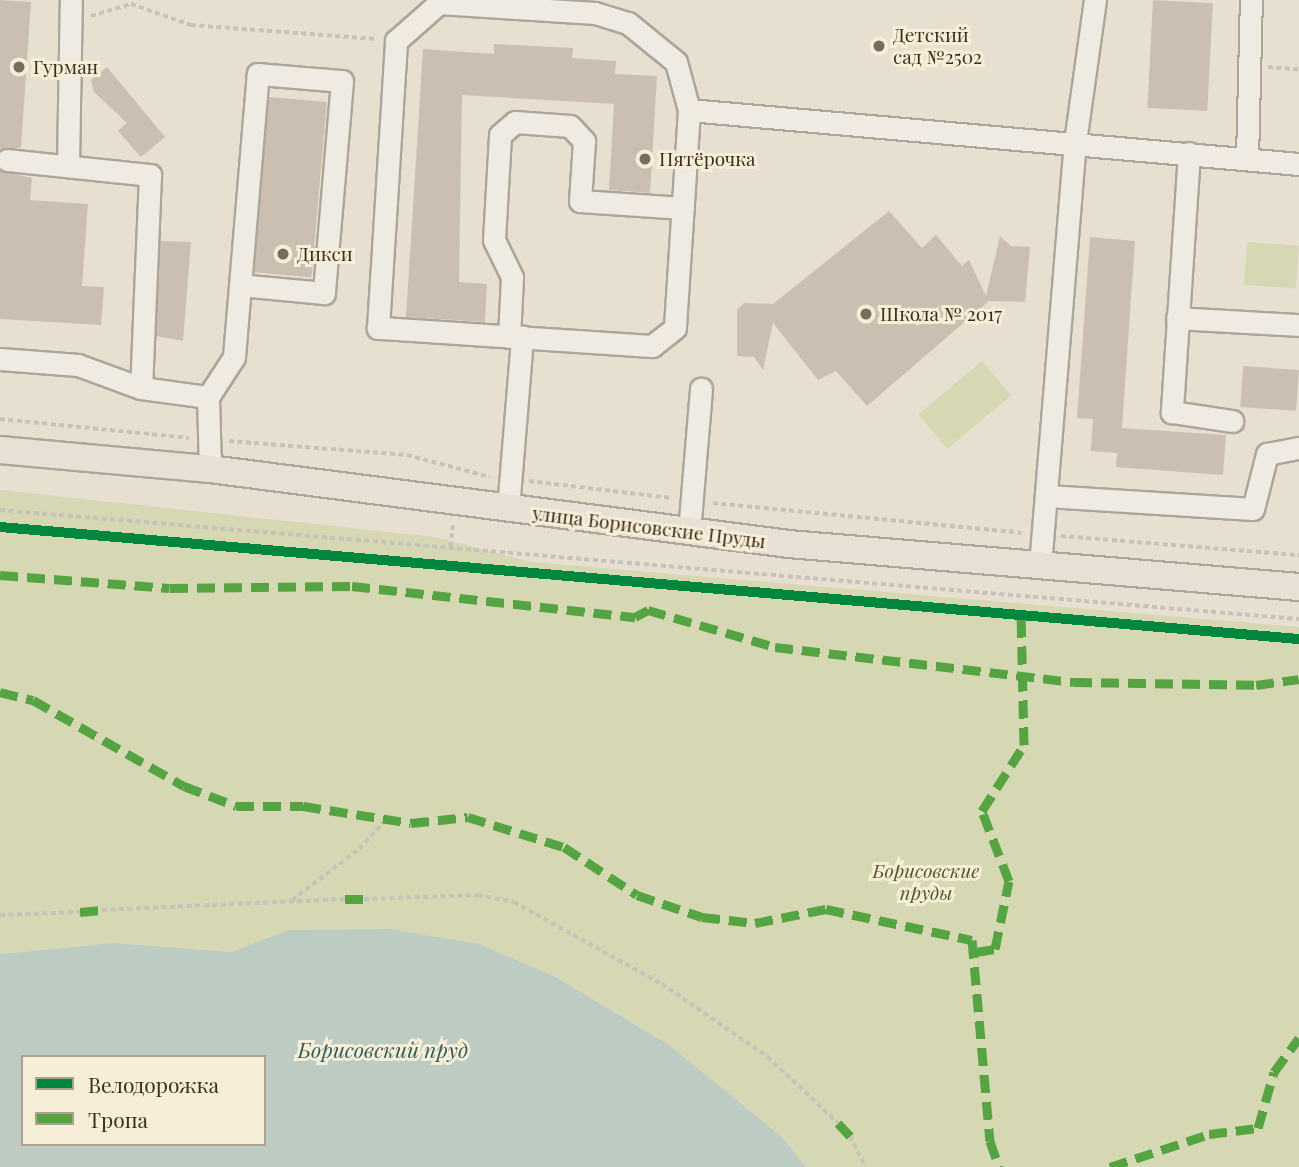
<!DOCTYPE html>
<html>
<head>
<meta charset="utf-8">
<style>
	body { margin:0 }
	#map { position:relative; width:1299px; height:1167px; overflow:hidden; background:#e7e0d1; font-family:"Playfair Display",serif }
	div>[style] { position:absolute }
	[style*='--x'] { left:calc(var(--x)*1px); top:calc(var(--y)*1px); width:calc(var(--w)*1px); rotate:calc(var(--a)*1deg) }
	.green>* { inset:0; background:#d6d7b3; transform-origin:0 0 }
	.water>* { inset:0; background:#bcccc2 }
	.building>* { inset:0; background:#cbbfb2; transform-origin:0 0 }
	.path>* { height:3.5px; margin-top:-1.75px; transform-origin:0; background:repeating-linear-gradient(90deg,#c8c2b9 0 5px,transparent 0 8.5px) }
	.roads { filter:drop-shadow(2px 0 #ada599) drop-shadow(-2px 0 #ada599) drop-shadow(0 2px #ada599) drop-shadow(0 -2px #ada599) }
	.minor>* { height:21px; margin:-10.5px; padding:0 10.5px; transform-origin:10.5px; border-radius:10.5px; background:#efebe3 }
	.major>* { height:26px; margin:-13px; padding:0 13px; transform-origin:13px; border-radius:13px; background:#e6e1d4 }
	.quiet>* { height:9px; margin-top:-4.5px; transform-origin:0; background:repeating-linear-gradient(90deg,#54a441 0 18px,transparent 0 27px) }
	.cycleway>* { height:10px; margin:-5px; padding:0 5px; transform-origin:5px; border-radius:5px; background:#00873e }
	.dots>* { width:19px; height:19px; translate:-50% -50%; box-sizing:border-box; border:4px solid #f7eed8; border-radius:50% }
	span { translate:-50% -50%; white-space:nowrap; text-align:center; line-height:1.15; -webkit-text-stroke:6px #f7eed8; paint-order:stroke }
	.poi-label { font-size:19px; color:#3d2e20 }
	.left { translate:0 -50%; text-align:left }
	.street-label { font-size:19px; color:#3d2e20 }
	.park-label { font-size:19px; color:#4d5a26; font-style:italic }
	.water-label { font-size:21px; color:#2f5d5a; font-style:italic }
	.legend { position:absolute; left:21px; top:1055px; width:245px; height:91px; box-sizing:border-box; background:#f7eed8; border:2px solid #ada18e; margin:0; padding:9px 12px; list-style:none; font-size:21px; color:#3d2e20 }
	.legend li { display:flex; align-items:center; gap:14px; height:35px }
	.legend b { width:35px; border:2px solid #ada18e }
</style>
</head>
<body>
<div id="map">
	<div class="green">
		<div style="left:1247px;top:242px;width:52px;height:43px;rotate:4deg"></div>
		<div style="left:982px;top:361px;width:45px;height:83px;rotate:50deg"></div>
		<div style="clip-path:polygon(0 490px,435px 537px,532px 562px,1299px 627px,1299px 1167px,806px 1167px,782px 1137px,669px 1045px,556px 977px,479px 944px,391px 929px,288px 930px,232px 952px,114px 943px,0 954px)"></div>
	</div>
	<div class="water">
		<div style="clip-path:polygon(evenodd,391px 929px,479px 944px,556px 977px,669px 1045px,782px 1137px,806px 1167px,0 1167px,0 954px,114px 943px,232px 952px,288px 930px,391px 929px,23px 1057px,264px 1057px,264px 1144px,23px 1144px,23px 1057px)"></div>
	</div>
	<div class="building">
		<div style="clip-path:polygon(0 0,31px 2px,21px 148px,0 149px)"></div>
		<div style="left:1153px;top:0;width:60px;height:108px;rotate:3deg"></div>
		<div style="clip-path:polygon(494px 44px,573px 48px,572px 58px,616px 61px,615px 74px,657px 76px,650px 193px,609px 190px,614px 104px,462px 95px,459px 282px,487px 284px,485px 322px,406px 317px,423px 49px,494px 54px)"></div>
		<div style="clip-path:polygon(107px 67px,165px 137px,141px 157px,118px 131px,127px 123px,94px 92px,91px 80px)"></div>
		<div style="left:269px;top:97px;width:58px;height:176px;rotate:5deg"></div>
		<div style="clip-path:polygon(0 171px,32px 178px,30px 200px,88px 204px,82px 286px,104px 287px,101px 325px,0 319px)"></div>
		<div style="clip-path:polygon(889px 211px,922px 248px,936px 235px,962px 266px,969px 260px,986px 296px,1000px 236px,1011px 246px,1030px 247px,1025px 302px,989px 301px,867px 406px,836px 371px,818px 380px,773px 323px,763px 370px,754px 357px,737px 356px,737px 310px,744px 303px,773px 304px)"></div>
		<div style="clip-path:polygon(1090px 237px,1135px 241px,1122px 428px,1226px 435px,1223px 475px,1116px 467px,1117px 453px,1091px 451px,1093px 419px,1077px 418px)"></div>
		<div style="clip-path:polygon(160px 241px,191px 242px,183px 341px,156px 336px)"></div>
		<div style="left:1243px;top:366px;width:56px;height:41px;rotate:4deg"></div>
	</div>
	<div class="path">
		<div style="--x:91;--y:16;--w:42;--a:-16.7"></div>
		<div style="--x:131;--y:4;--w:64;--a:19.3"></div>
		<div style="--x:191;--y:25;--w:186;--a:4.3"></div>
		<div style="--x:1268;--y:67;--w:31;--a:4"></div>
		<div style="--x:0;--y:419;--w:190;--a:5.7"></div>
		<div style="--x:229;--y:441;--w:179;--a:4.5"></div>
		<div style="--x:407;--y:455;--w:86;--a:14.8"></div>
		<div style="--x:529;--y:481;--w:143;--a:6.8"></div>
		<div style="--x:713;--y:503;--w:310;--a:5.5"></div>
		<div style="--x:0;--y:510;--w:1304;--a:4.8"></div>
		<div style="--x:1061;--y:536;--w:239;--a:4.6"></div>
		<div style="--x:450;--y:547;--w:23;--a:-83"></div>
		<div style="--x:364;--y:899;--w:114;--a:-2"></div>
		<div style="--x:478;--y:895;--w:37;--a:11"></div>
		<div style="--x:514;--y:902;--w:169;--a:29"></div>
		<div style="--x:662;--y:984;--w:129;--a:34.6"></div>
		<div style="--x:768;--y:1057;--w:96;--a:43.3"></div>
		<div style="--x:292;--y:900;--w:84;--a:-37.3"></div>
		<div style="--x:359;--y:849;--w:43;--a:-47.8"></div>
		<div style="--x:102;--y:910;--w:243;--a:-2.6"></div>
		<div style="--x:0;--y:915;--w:80;--a:-2.1"></div>
		<div style="--x:850;--y:1136;--w:35;--a:63"></div>
	</div>
	<div class="roads">
		<div class="minor">
			<div style="--x:439;--y:3;--w:156;--a:3.7"></div>
			<div style="--x:595;--y:13;--w:34;--a:17"></div>
			<div style="--x:628;--y:23;--w:62;--a:39.1"></div>
			<div style="--x:676;--y:62;--w:50;--a:74.8"></div>
			<div style="--x:689;--y:110;--w:218;--a:93.7"></div>
			<div style="--x:675;--y:328;--w:29;--a:142"></div>
			<div style="--x:652;--y:346;--w:275;--a:-176.2"></div>
			<div style="--x:378;--y:328;--w:288;--a:-86.4"></div>
			<div style="--x:396;--y:41;--w:57;--a:-41.5"></div>
			<div style="--x:689;--y:110;--w:612;--a:5.06"></div>
			<div style="--x:1189;--y:153;--w:260;--a:93.8"></div>
			<div style="--x:1172;--y:412;--w:61;--a:8.5"></div>
			<div style="--x:1247;--y:159;--w:159;--a:-88.6"></div>
			<div style="--x:7;--y:160;--w:144;--a:6"></div>
			<div style="--x:150;--y:175;--w:213;--a:92.4"></div>
			<div style="--x:141;--y:388;--w:68;--a:7.7"></div>
			<div style="--x:208;--y:397;--w:72;--a:88.4"></div>
			<div style="--x:68;--y:164;--w:164;--a:-89"></div>
			<div style="--x:1177;--y:318;--w:122;--a:3.3"></div>
			<div style="--x:509;--y:337;--w:60;--a:-87.1"></div>
			<div style="--x:512;--y:277;--w:41;--a:-115.9"></div>
			<div style="--x:494;--y:240;--w:105;--a:-86.7"></div>
			<div style="--x:500;--y:135;--w:20;--a:-41"></div>
			<div style="--x:515;--y:122;--w:55;--a:4.2"></div>
			<div style="--x:570;--y:126;--w:21;--a:47"></div>
			<div style="--x:584;--y:141;--w:60;--a:93.8"></div>
			<div style="--x:580;--y:201;--w:103;--a:3.9"></div>
			<div style="--x:0;--y:359;--w:78;--a:4.4"></div>
			<div style="--x:78;--y:365;--w:67;--a:20.1"></div>
			<div style="--x:208;--y:397;--w:48;--a:-57"></div>
			<div style="--x:234;--y:357;--w:284;--a:-85.2"></div>
			<div style="--x:258;--y:74;--w:84;--a:4.8"></div>
			<div style="--x:342;--y:81;--w:213;--a:94.9"></div>
			<div style="--x:324;--y:293;--w:84;--a:-174.6"></div>
			<div style="--x:1047;--y:496;--w:206;--a:3.6"></div>
			<div style="--x:1253;--y:509;--w:57;--a:-75.7"></div>
			<div style="--x:1267;--y:454;--w:33;--a:-11"></div>
			<div style="--x:508;--y:509;--w:173;--a:-85.3"></div>
			<div style="--x:689;--y:532;--w:144;--a:-85.2"></div>
			<div style="--x:1040;--y:566;--w:425;--a:-85.3"></div>
			<div style="--x:1075;--y:142;--w:143;--a:-82"></div>
		</div>
		<div class="major">
			<div style="--x:0;--y:450;--w:211;--a:5.2"></div>
			<div style="--x:210;--y:469;--w:584;--a:7.38"></div>
			<div style="--x:789;--y:544;--w:512;--a:4.82"></div>
		</div>
	</div>
	<div class="quiet">
		<div style="--x:0;--y:575;--w:170;--a:4.4"></div>
		<div style="--x:170;--y:588;--w:182;--a:-0.6"></div>
		<div style="--x:352;--y:586;--w:285;--a:6.3"></div>
		<div style="--x:635;--y:617;--w:15;--a:-28"></div>
		<div style="--x:648;--y:610;--w:132;--a:16.2"></div>
		<div style="--x:775;--y:647;--w:301;--a:6.7"></div>
		<div style="--x:1074;--y:682;--w:182;--a:0.9"></div>
		<div style="--x:1256;--y:685;--w:43;--a:-7.9"></div>
		<div style="--x:0;--y:692;--w:34;--a:14"></div>
		<div style="--x:33;--y:700;--w:174;--a:29.7"></div>
		<div style="--x:184;--y:786;--w:56;--a:21"></div>
		<div style="--x:236;--y:806;--w:67;--a:0"></div>
		<div style="--x:303;--y:806;--w:109;--a:8.9"></div>
		<div style="--x:411;--y:823;--w:57;--a:-6"></div>
		<div style="--x:468;--y:817;--w:101;--a:17.4"></div>
		<div style="--x:564;--y:847;--w:87;--a:33.3"></div>
		<div style="--x:637;--y:895;--w:69;--a:18.7"></div>
		<div style="--x:702;--y:917;--w:53;--a:6.5"></div>
		<div style="--x:755;--y:923;--w:72;--a:-11.2"></div>
		<div style="--x:826;--y:909;--w:149;--a:12"></div>
		<div style="--x:972;--y:940;--w:202;--a:84.9"></div>
		<div style="--x:990;--y:1141;--w:28;--a:71"></div>
		<div style="--x:345;--y:899;--w:19;--a:0"></div>
		<div style="--x:80;--y:912;--w:22;--a:-5"></div>
		<div style="--x:976;--y:952;--w:19;--a:-9"></div>
		<div style="--x:995;--y:949;--w:69;--a:-78.4"></div>
		<div style="--x:1009;--y:881;--w:75;--a:-111.1"></div>
		<div style="--x:982;--y:811;--w:78;--a:-57.5"></div>
		<div style="--x:1024;--y:745;--w:130;--a:-91.3"></div>
		<div style="--x:838;--y:1123;--w:18;--a:47"></div>
		<div style="--x:1110;--y:1167;--w:104;--a:-18.4"></div>
		<div style="--x:1209;--y:1134;--w:49;--a:-7"></div>
		<div style="--x:1258;--y:1128;--w:58;--a:-74.1"></div>
		<div style="--x:1274;--y:1072;--w:42;--a:-53.7"></div>
	</div>
	<div class="cycleway">
		<div style="--x:0;--y:527;--w:1304;--a:4.93"></div>
	</div>
	<div class="dots">
		<div style="left:879px;top:46px;background:#786c5e"></div>
		<div style="left:19px;top:67px;background:#786c5e"></div>
		<div style="left:645px;top:159px;background:#786c5e"></div>
		<div style="left:283px;top:254px;background:#786c5e"></div>
		<div style="left:866px;top:314px;background:#786c5e"></div>
	</div>
	<div class="poi-label">
		<span class="left" style="left:893px;top:46px">Детский<br>сад №2502</span>
		<span class="left" style="left:33px;top:67px">Гурман</span>
		<span class="left" style="left:659px;top:159px">Пятёрочка</span>
		<span class="left" style="left:297px;top:254px">Дикси</span>
		<span class="left" style="left:880px;top:314px">Школа № 2017</span>
	</div>
	<div class="street-label">
		<span style="left:649px;top:527px;rotate:7deg">улица Борисовские Пруды</span>
	</div>
	<div class="park-label">
		<span style="left:926px;top:882px">Борисовские<br>пруды</span>
	</div>
	<div class="water-label">
		<span style="left:383px;top:1049px">Борисовский пруд</span>
	</div>
	<ul class="legend">
	<li><b style="height:9px;background:#00873e"></b>Велодорожка</li>
	<li><b style="height:9px;background:#54a441"></b>Тропа</li>
	</ul>
</div>
</body>
</html>
